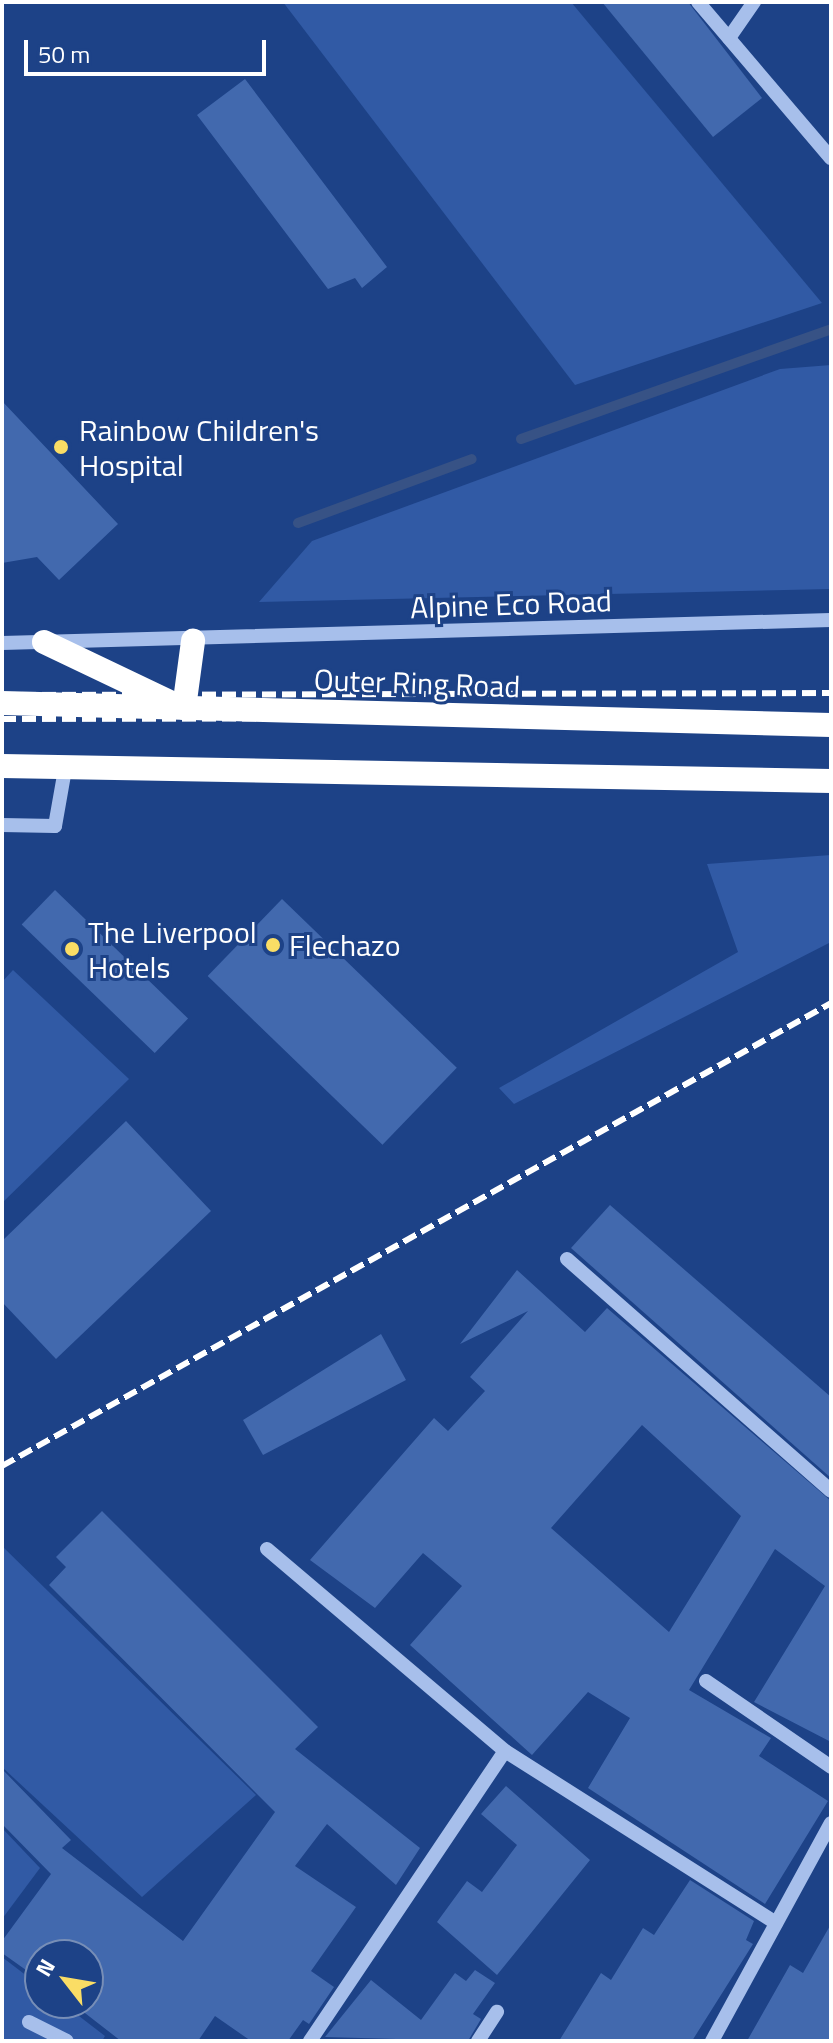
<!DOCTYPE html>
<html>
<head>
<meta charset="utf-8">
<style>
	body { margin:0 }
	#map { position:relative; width:833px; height:2043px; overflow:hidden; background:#1d4287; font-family:"Titillium Web",sans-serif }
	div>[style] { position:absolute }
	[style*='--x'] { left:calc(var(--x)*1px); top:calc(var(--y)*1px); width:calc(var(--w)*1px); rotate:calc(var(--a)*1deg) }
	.green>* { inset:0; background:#315aa5 }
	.stream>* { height:10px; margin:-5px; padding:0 5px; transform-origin:5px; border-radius:5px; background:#375285 }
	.building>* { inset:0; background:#4269ae; transform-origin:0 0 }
	.minor>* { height:14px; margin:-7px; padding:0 7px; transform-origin:7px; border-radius:7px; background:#a7bfeb }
	.highway>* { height:24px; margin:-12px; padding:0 12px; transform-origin:12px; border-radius:12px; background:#fff }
	.rail>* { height:6px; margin-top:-3px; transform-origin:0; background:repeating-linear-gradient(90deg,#fff 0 14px,transparent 0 20px) }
	.dots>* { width:22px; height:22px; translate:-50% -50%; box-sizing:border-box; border:4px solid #1d4287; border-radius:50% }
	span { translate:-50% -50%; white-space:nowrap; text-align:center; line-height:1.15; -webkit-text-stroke:6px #1d4287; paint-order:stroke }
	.poi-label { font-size:30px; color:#fff }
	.left { translate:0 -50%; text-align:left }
	.street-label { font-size:30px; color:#fff }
	.frame { position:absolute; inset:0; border:4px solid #fff; pointer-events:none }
	.north { position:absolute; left:24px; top:1939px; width:80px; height:80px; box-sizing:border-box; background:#1d4287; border:2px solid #778eb7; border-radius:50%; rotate:301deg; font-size:22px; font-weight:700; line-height:32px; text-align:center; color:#fff }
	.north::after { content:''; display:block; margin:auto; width:28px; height:36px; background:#fadd65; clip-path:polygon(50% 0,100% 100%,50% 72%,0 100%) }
	.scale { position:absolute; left:24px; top:40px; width:242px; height:36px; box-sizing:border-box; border:4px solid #fff; border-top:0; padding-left:10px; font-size:24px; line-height:28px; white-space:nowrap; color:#fff; -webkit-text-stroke:6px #1d4287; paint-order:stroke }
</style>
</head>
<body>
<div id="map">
	<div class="green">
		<div style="clip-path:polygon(283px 2px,571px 2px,822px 303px,575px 385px)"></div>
		<div style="clip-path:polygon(831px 365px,831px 589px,259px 602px,312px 541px,780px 369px)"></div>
		<div style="clip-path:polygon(831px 855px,831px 942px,514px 1104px,499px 1088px,738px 952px,707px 864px)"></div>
		<div style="clip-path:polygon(13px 970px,129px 1079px,2px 1203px,2px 982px)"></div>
		<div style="clip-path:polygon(2px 1546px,256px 1795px,142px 1897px,2px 1767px)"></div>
		<div style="clip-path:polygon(2px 1828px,40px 1868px,2px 1919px)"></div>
		<div style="clip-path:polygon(2px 1957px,40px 1986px,40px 2003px,62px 2003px,105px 2036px,102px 2041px,2px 2041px)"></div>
	</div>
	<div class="stream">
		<div style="--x:521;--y:439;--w:329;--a:-19.5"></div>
		<div style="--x:298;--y:523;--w:185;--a:-20.2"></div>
	</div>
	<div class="building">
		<div style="clip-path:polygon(602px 2px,688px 2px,762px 98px,713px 137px)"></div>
		<div style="clip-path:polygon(245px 79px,387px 267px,362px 288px,355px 278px,328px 289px,197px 115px)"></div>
		<div style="clip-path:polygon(2px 401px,118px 524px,59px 580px,37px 557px,2px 563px)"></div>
		<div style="left:55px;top:890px;width:185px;height:48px;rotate:44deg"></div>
		<div style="left:282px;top:899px;width:243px;height:107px;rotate:44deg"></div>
		<div style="clip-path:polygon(126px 1121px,211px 1211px,56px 1359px,2px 1302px,2px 1241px)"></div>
		<div style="clip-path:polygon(610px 1205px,831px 1397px,831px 1478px,571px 1248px)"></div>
		<div style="clip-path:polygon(evenodd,517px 1270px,585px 1332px,607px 1308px,831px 1501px,831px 1742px,754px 1702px,825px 1586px,775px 1549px,689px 1690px,771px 1738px,759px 1756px,828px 1801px,765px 1904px,588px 1788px,630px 1718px,588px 1692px,532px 1755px,410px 1645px,462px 1586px,423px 1553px,375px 1608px,310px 1560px,434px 1418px,448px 1431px,485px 1391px,470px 1377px,528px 1311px,460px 1344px,517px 1270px,642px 1425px,741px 1516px,669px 1632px,551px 1528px,642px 1425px)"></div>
		<div style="clip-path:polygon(381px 1334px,406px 1380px,263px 1455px,243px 1420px)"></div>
		<div style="clip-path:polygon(102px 1511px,318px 1727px,295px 1749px,420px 1848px,396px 1885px,327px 1824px,295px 1866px,356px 1907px,311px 1971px,334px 1987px,309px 2024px,303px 2020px,288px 2041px,251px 2041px,215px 2016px,198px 2041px,121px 2041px,72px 2003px,88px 2003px,88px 1955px,40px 1955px,40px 1980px,2px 1953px,2px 1941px,51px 1874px,2px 1824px,2px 1769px,71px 1840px,62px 1848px,183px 1941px,275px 1812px,49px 1585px,66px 1567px,56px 1557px)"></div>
		<div style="clip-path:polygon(506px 1786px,590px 1860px,497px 1975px,437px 1922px,467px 1881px,482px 1892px,517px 1845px,481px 1814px)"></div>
		<div style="clip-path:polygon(690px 1880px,754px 1921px,746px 1940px,753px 1944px,692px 2041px,559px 2041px,601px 1973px,611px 1980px,643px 1928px,654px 1935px)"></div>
		<div style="clip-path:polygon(831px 1924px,831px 2041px,747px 2041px,790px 1965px,803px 1973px)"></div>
		<div style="clip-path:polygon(475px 1970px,495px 1983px,473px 2014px,481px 2019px,468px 2041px,325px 2037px,371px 1980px,421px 2020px,455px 1973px,466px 1981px)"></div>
	</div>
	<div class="minor">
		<div style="--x:698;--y:2;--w:205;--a:49.6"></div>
		<div style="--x:729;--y:38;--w:44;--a:-55.2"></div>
		<div style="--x:2;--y:643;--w:829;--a:-1.59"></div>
		<div style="--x:2;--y:825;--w:53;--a:1.1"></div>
		<div style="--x:55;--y:826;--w:58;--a:-80"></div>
		<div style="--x:567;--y:1259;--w:351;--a:41.3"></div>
		<div style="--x:267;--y:1549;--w:312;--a:40.3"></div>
		<div style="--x:505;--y:1751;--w:321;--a:32.4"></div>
		<div style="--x:706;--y:1681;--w:152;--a:34.5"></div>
		<div style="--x:29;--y:2022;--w:42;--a:26.6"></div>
		<div style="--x:310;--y:2041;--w:349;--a:-56.1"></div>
		<div style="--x:478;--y:2041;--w:35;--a:-57"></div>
		<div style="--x:712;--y:2041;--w:248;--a:-61.4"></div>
	</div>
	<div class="highway">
		<div style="--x:44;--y:642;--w:144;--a:25.5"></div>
		<div style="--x:2;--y:703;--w:829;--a:1.52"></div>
		<div style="--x:184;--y:708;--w:68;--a:-82.3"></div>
		<div style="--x:2;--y:766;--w:829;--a:1.04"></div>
	</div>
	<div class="rail">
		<div style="--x:2;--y:695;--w:829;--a:-0.14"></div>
		<div style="--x:2;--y:719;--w:829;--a:-0.14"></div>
		<div style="--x:2;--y:1466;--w:950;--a:-29.18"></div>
	</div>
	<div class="dots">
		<div style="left:61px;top:447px;background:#fadd65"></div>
		<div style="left:273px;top:945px;background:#fadd65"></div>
		<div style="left:72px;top:949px;background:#fadd65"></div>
	</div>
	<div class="poi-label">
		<span class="left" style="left:79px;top:447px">Rainbow Children's<br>Hospital</span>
		<span class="left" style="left:88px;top:949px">The Liverpool<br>Hotels</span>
		<span class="left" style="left:289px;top:945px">Flechazo</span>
	</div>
	<div class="street-label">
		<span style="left:511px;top:604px;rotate:-2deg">Alpine Eco Road</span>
		<span style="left:417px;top:683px;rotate:2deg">Outer Ring Road</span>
	</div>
	<div class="frame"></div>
	<div class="north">N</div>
	<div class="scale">50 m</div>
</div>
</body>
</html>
